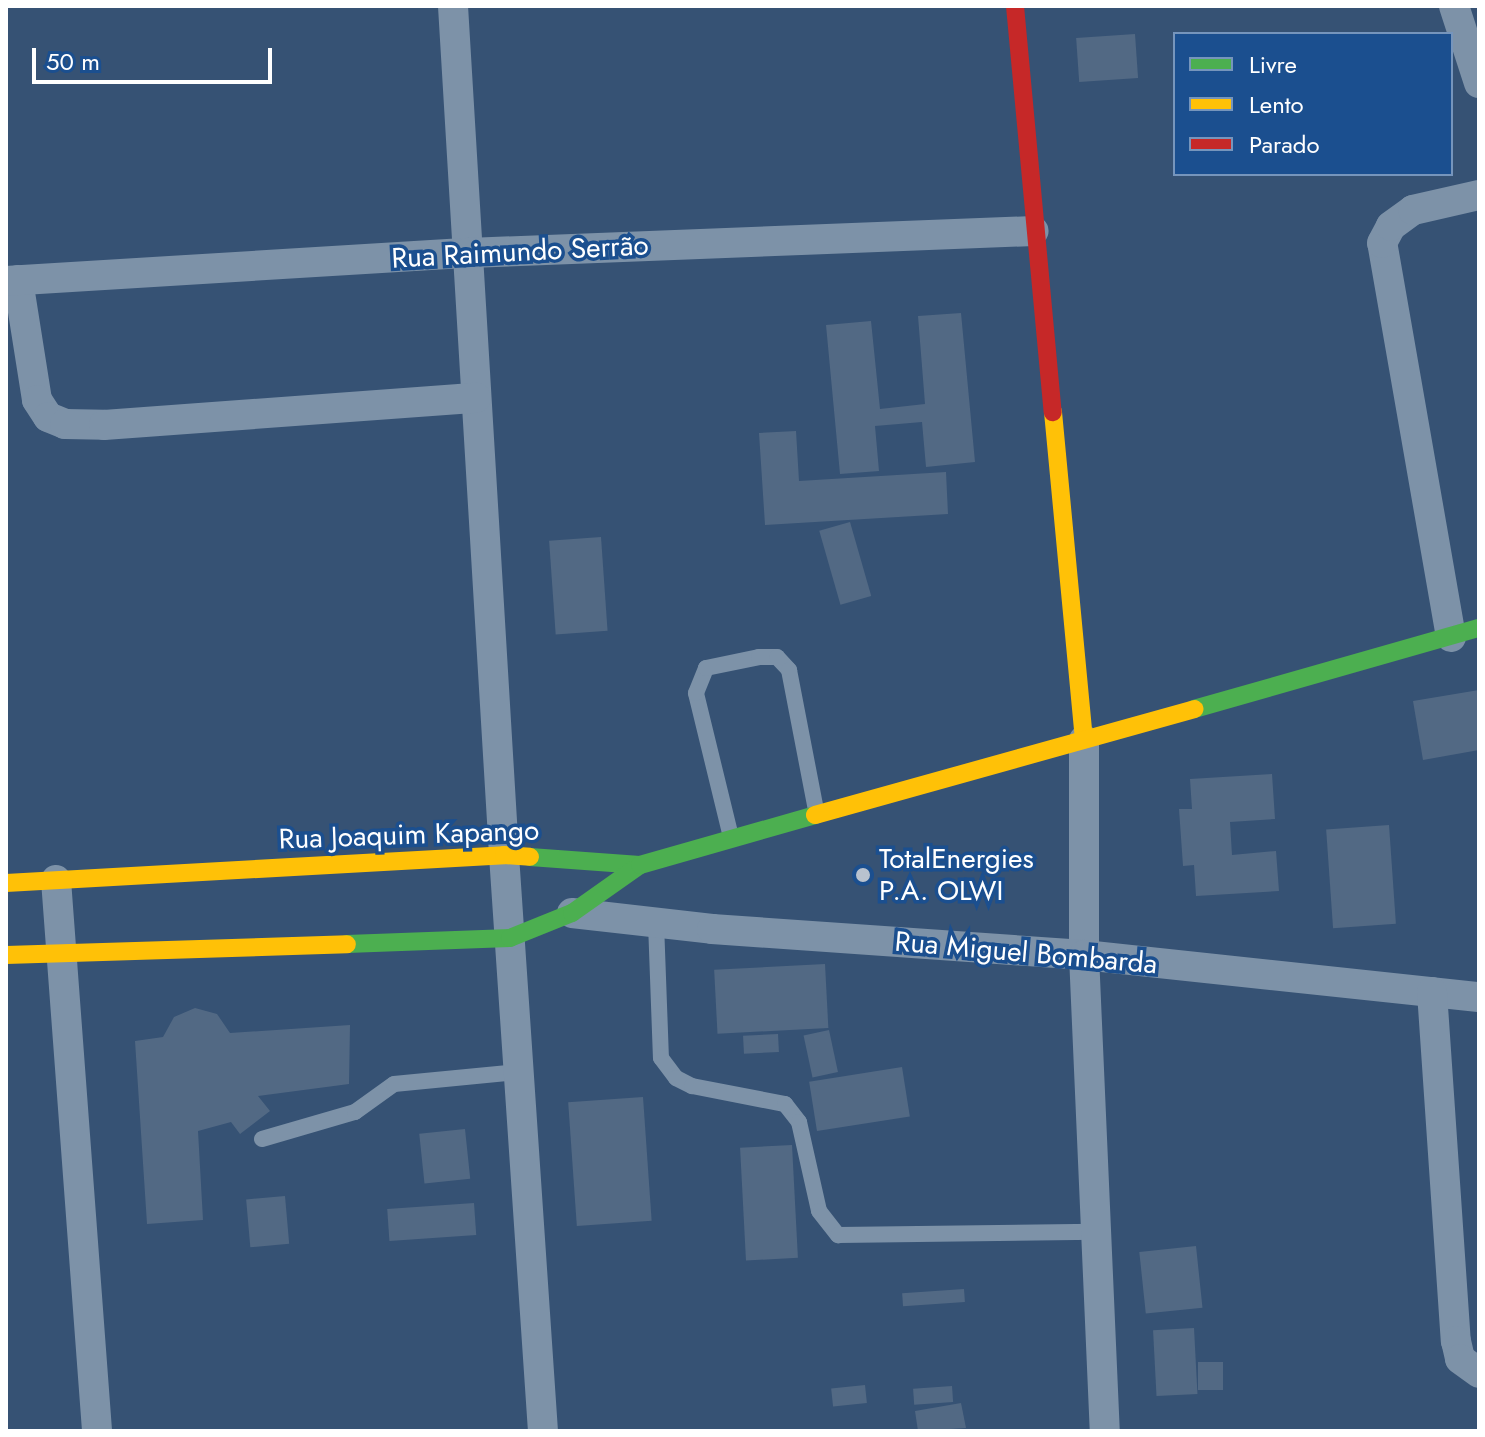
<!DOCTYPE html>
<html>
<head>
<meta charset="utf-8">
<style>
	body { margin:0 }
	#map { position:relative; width:1485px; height:1437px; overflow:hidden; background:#365274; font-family:Jost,sans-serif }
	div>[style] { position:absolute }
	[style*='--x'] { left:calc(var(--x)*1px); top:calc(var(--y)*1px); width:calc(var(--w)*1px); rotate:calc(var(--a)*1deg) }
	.building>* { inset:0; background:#526984; transform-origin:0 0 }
	.lane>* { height:16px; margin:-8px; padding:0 8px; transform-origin:8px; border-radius:8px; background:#7d92a8 }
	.street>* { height:30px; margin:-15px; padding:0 15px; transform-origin:15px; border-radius:15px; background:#7d92a8 }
	.fast>* { height:18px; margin:-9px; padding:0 9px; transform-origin:9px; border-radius:9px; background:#4caf50 }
	.slow>* { height:18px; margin:-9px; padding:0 9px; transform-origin:9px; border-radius:9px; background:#ffc107 }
	.jam>* { height:18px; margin:-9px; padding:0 9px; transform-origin:9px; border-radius:9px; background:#c62828 }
	.dots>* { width:22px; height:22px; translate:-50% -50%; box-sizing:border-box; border:4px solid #1b4f8f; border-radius:50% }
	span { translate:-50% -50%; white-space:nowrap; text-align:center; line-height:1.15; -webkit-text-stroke:7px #1b4f8f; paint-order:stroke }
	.street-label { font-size:28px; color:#fff }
	.poi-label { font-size:28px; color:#fff }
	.left { translate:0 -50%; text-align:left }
	.frame { position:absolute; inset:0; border:8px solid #fff; pointer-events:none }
	.legend { position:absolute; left:1173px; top:32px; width:280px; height:144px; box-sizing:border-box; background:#1b4f8f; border:2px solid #7695bc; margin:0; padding:10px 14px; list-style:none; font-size:24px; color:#fff }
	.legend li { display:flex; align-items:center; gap:16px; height:40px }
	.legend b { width:40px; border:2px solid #7695bc }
	.scale { position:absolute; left:32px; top:48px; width:240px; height:36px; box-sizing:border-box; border:4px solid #fff; border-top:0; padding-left:10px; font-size:24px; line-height:28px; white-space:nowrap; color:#fff; -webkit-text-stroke:6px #1b4f8f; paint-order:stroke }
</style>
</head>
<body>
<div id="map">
	<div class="building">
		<div style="left:1135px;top:34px;width:44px;height:59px;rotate:86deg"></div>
		<div style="clip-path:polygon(961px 313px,975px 462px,926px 467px,922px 422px,875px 426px,879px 471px,840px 474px,826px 325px,871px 321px,880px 409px,925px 404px,918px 316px)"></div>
		<div style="clip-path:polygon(796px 431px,799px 481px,946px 472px,948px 514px,765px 525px,759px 433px)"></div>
		<div style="left:850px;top:522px;width:77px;height:32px;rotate:74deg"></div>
		<div style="left:601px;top:537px;width:94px;height:52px;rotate:86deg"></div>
		<div style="clip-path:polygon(1479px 690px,1479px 750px,1423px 760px,1413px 701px)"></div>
		<div style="clip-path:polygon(1272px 774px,1275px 819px,1230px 822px,1232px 855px,1276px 851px,1279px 891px,1196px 896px,1194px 865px,1183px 866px,1179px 809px,1192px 809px,1190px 779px)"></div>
		<div style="left:1389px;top:825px;width:99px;height:63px;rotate:86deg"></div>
		<div style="left:825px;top:964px;width:64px;height:111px;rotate:87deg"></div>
		<div style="clip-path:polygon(195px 1008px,217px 1014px,230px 1033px,350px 1025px,349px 1084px,258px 1096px,270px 1111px,240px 1134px,231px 1122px,198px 1131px,203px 1220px,147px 1224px,135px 1041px,163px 1037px,174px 1017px)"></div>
		<div style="left:829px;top:1030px;width:43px;height:26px;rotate:78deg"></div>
		<div style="left:778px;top:1034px;width:18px;height:35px;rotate:87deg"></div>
		<div style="left:902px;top:1067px;width:50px;height:94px;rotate:81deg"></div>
		<div style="left:643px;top:1097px;width:124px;height:75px;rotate:86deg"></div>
		<div style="left:465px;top:1129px;width:50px;height:46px;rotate:84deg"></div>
		<div style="left:792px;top:1145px;width:113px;height:52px;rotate:87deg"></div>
		<div style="left:285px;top:1196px;width:48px;height:39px;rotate:85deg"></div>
		<div style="left:474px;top:1203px;width:32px;height:87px;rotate:86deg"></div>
		<div style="left:1196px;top:1246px;width:62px;height:57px;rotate:84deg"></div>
		<div style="left:964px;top:1289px;width:13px;height:62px;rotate:86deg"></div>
		<div style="left:1194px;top:1328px;width:66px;height:41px;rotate:87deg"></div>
		<div style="left:1198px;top:1362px;width:25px;height:28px"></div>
		<div style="left:865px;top:1385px;width:18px;height:34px;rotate:84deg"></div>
		<div style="left:952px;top:1386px;width:16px;height:39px;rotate:86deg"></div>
		<div style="clip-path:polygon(961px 1403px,966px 1428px,918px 1431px,915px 1411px)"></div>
	</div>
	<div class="lane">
		<div style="--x:731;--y:837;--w:148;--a:-103.7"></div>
		<div style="--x:696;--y:693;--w:27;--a:-68"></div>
		<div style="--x:706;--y:668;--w:54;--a:-11.7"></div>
		<div style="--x:759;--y:657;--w:18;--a:0"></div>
		<div style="--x:777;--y:657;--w:18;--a:47"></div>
		<div style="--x:789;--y:670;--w:148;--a:79.1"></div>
		<div style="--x:656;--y:923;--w:135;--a:87.9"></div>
		<div style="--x:661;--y:1058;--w:25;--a:53"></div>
		<div style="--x:676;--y:1078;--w:18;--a:27"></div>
		<div style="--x:692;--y:1086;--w:95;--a:11"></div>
		<div style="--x:785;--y:1104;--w:23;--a:52"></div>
		<div style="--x:799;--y:1122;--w:91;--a:77.3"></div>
		<div style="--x:819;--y:1211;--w:31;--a:52"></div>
		<div style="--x:838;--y:1235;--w:258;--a:-0.7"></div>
		<div style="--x:262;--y:1139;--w:97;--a:-16.2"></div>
		<div style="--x:355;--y:1112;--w:48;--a:-35.7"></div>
		<div style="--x:394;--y:1084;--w:126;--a:-5.5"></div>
	</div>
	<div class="street">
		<div style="--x:453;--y:6;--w:851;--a:86.56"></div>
		<div style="--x:504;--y:855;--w:577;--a:86.13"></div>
		<div style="--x:1454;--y:6;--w:81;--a:72"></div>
		<div style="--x:18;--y:280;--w:121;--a:81"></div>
		<div style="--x:37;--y:400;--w:20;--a:57"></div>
		<div style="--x:48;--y:417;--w:18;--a:22"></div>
		<div style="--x:65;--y:424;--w:39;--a:1"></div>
		<div style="--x:104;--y:425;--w:373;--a:-4.2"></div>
		<div style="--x:6;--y:281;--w:463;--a:-3.5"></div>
		<div style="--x:468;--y:253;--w:566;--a:-2.23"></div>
		<div style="--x:1451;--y:637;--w:400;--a:-99.9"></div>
		<div style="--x:1382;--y:243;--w:19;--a:-62"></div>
		<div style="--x:1391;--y:226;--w:27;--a:-36"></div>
		<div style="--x:1413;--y:210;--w:68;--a:-12.8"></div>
		<div style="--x:1084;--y:740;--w:215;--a:90"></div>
		<div style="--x:1084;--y:955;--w:476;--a:87.5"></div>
		<div style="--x:56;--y:880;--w:553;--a:85.74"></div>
		<div style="--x:572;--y:913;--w:141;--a:6.5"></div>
		<div style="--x:712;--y:929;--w:373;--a:4"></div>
		<div style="--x:1084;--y:955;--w:397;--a:6.1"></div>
		<div style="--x:1432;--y:992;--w:350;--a:86.1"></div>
		<div style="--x:1456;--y:1341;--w:18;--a:77"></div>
		<div style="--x:1460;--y:1359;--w:24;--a:36"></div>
	</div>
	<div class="fast">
		<div style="--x:1194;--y:709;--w:296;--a:-15.9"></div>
		<div style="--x:530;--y:857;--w:110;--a:4.2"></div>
		<div style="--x:347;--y:944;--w:163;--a:-2.1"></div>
		<div style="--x:510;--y:938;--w:67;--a:-22"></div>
		<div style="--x:572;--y:913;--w:83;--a:-35.2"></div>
		<div style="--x:640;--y:865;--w:182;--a:-15.9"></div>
	</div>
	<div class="slow">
		<div style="--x:1053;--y:412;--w:329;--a:84.6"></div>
		<div style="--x:815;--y:815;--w:394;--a:-15.6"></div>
		<div style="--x:6;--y:883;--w:499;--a:-3.2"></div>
		<div style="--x:504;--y:855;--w:26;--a:4"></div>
		<div style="--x:6;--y:955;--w:341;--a:-1.8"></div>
	</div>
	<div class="jam">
		<div style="--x:1015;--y:6;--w:408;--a:84.7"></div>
	</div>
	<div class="dots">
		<div style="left:863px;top:875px;background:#b9c2ce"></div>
	</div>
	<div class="street-label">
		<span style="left:520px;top:252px;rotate:-3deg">Rua Raimundo Serrão</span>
		<span style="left:409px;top:835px;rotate:-2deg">Rua Joaquim Kapango</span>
		<span style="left:1026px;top:953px;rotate:5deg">Rua Miguel Bombarda</span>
	</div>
	<div class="poi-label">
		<span class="left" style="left:879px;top:875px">TotalEnergies<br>P.A. OLWI</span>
	</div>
	<div class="frame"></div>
	<ul class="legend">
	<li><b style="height:10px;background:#4caf50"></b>Livre</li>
	<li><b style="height:10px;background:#ffc107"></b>Lento</li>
	<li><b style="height:10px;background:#c62828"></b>Parado</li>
	</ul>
	<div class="scale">50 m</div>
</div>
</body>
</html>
